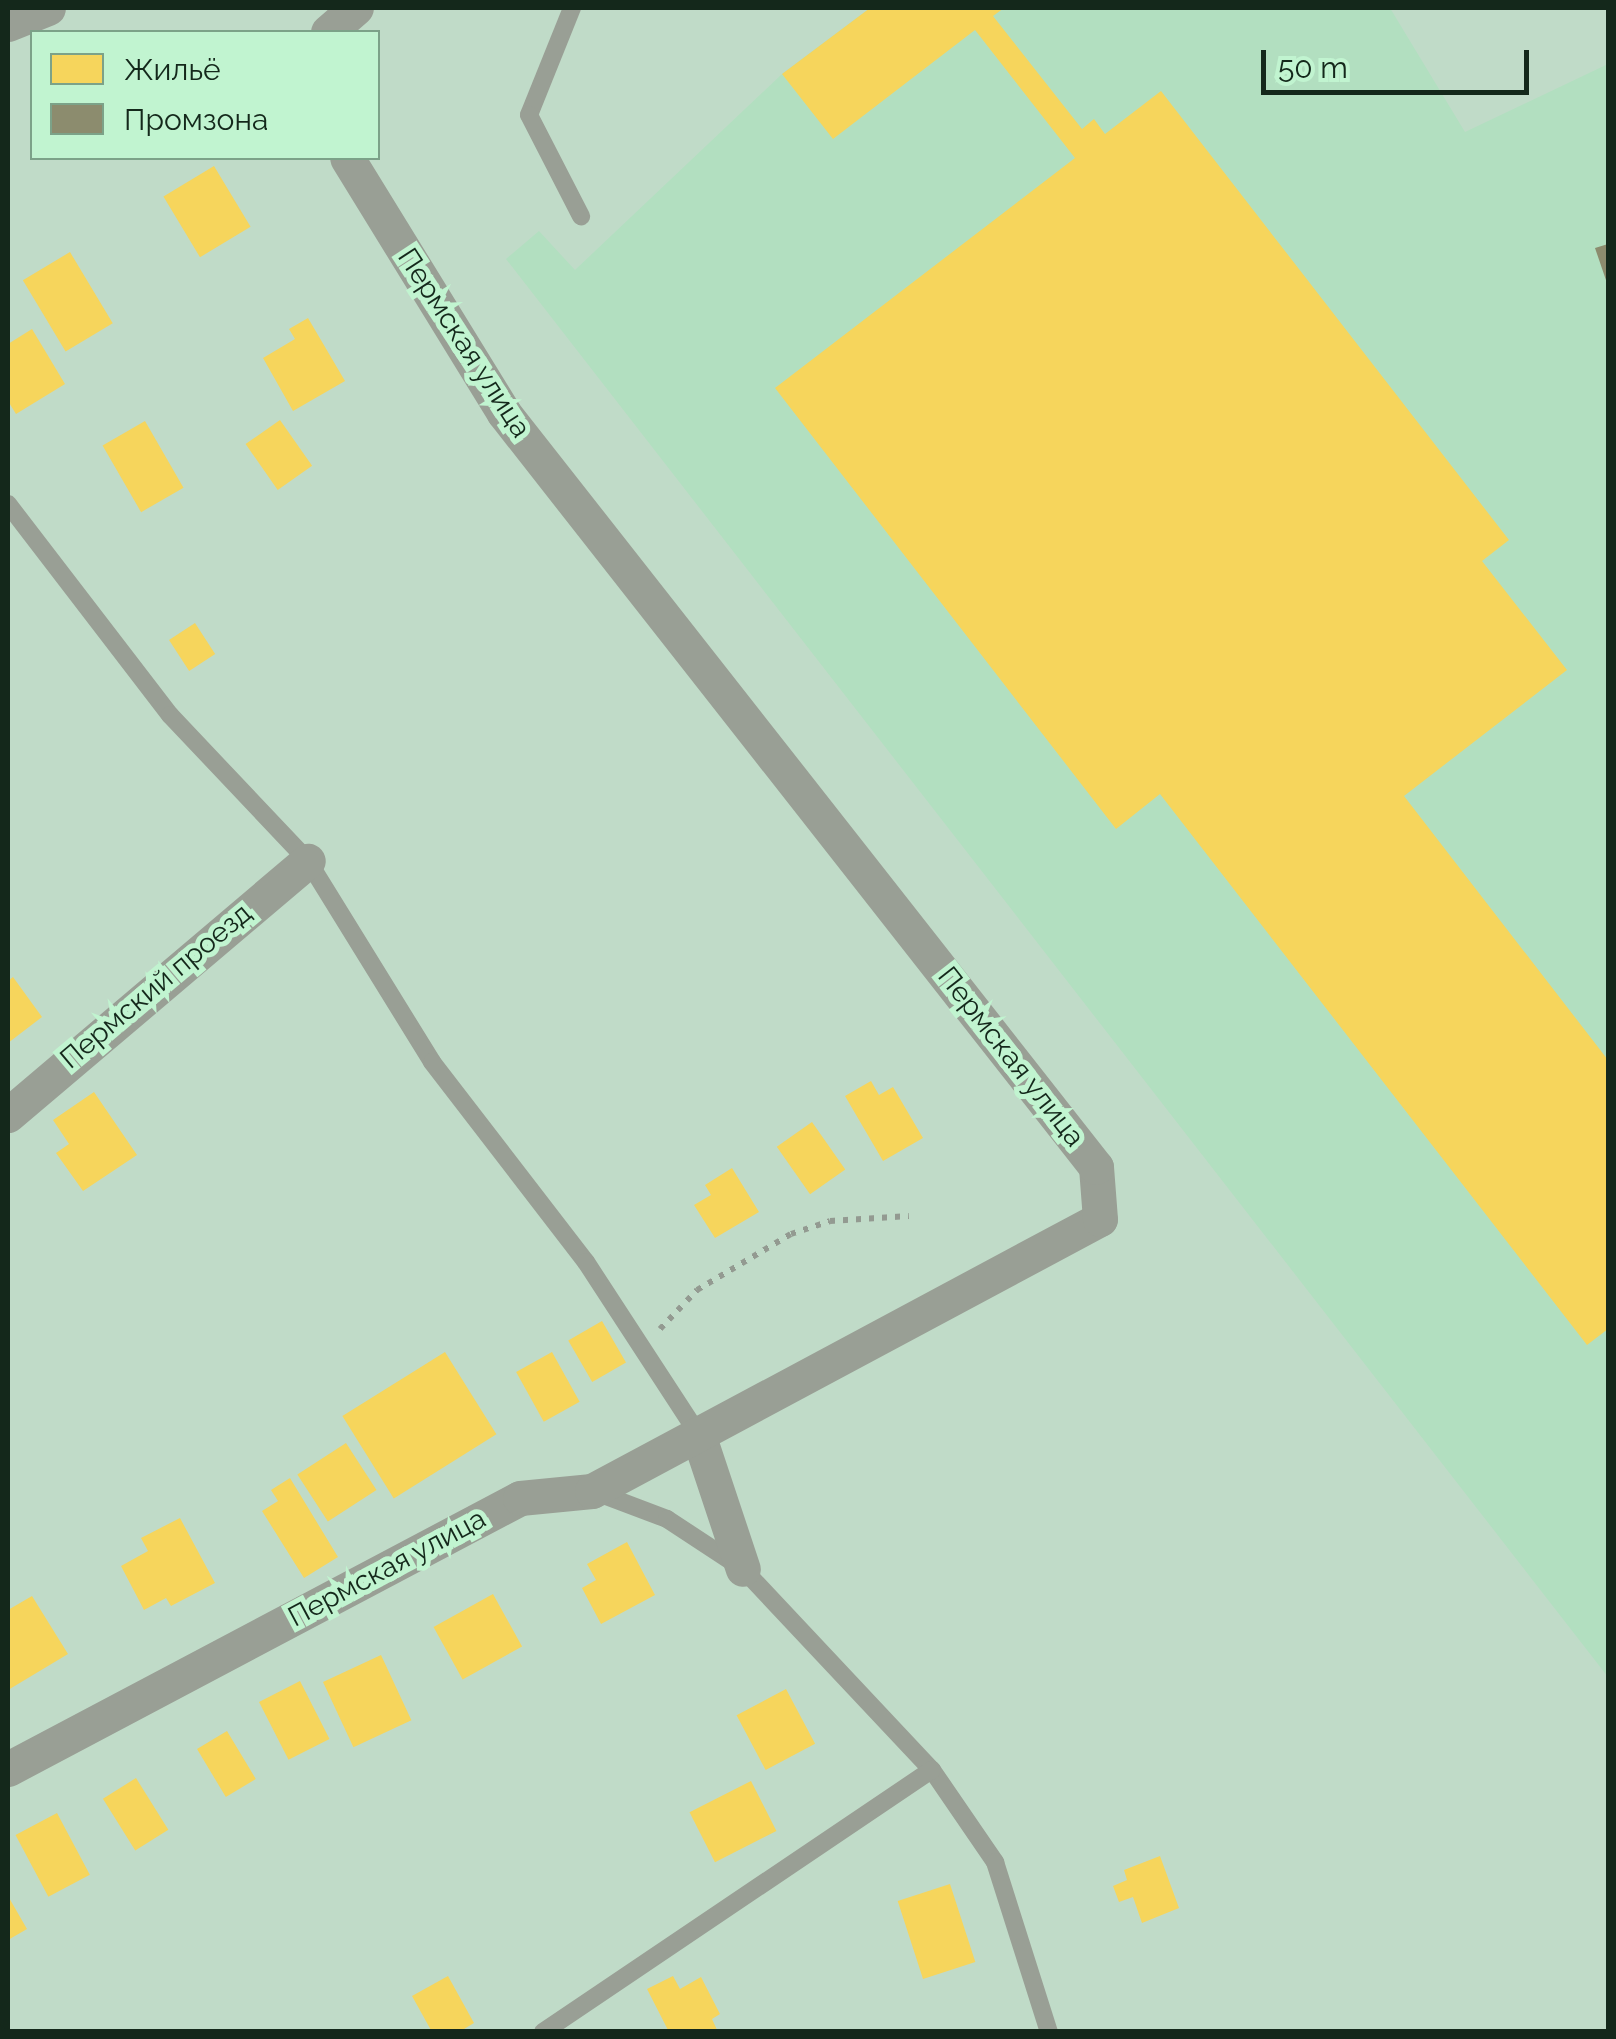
<!DOCTYPE html>
<html>
<head>
<meta charset="utf-8">
<style>
	body { margin:0 }
	#map { position:relative; width:1616px; height:2039px; overflow:hidden; background:#c0dbc8; font-family:Raleway,sans-serif }
	div>[style] { position:absolute }
	[style*='--x'] { left:calc(var(--x)*1px); top:calc(var(--y)*1px); width:calc(var(--w)*1px); rotate:calc(var(--a)*1deg) }
	.built>* { inset:0; background:#b2dfc0 }
	.homes>* { inset:0; background:#f6d55c; transform-origin:0 0 }
	.industry>* { inset:0; background:#8c8c6e }
	.path>* { height:6px; margin-top:-3px; transform-origin:0; background:repeating-linear-gradient(90deg,#939a91 0 5px,transparent 0 13px) }
	.service>* { height:18px; margin:-9px; padding:0 9px; transform-origin:9px; border-radius:9px; background:#999f95 }
	.minor>* { height:35px; margin:-17.5px; padding:0 17.5px; transform-origin:17.5px; border-radius:17.5px; background:#999f95 }
	span { translate:-50% -50%; white-space:nowrap; text-align:center; line-height:1.15; -webkit-text-stroke:10px #c1f4d0; paint-order:stroke }
	.street-label { font-size:28px; color:#14281b }
	.frame { position:absolute; inset:0; border:10px solid #14281b; pointer-events:none }
	.legend { position:absolute; left:30px; top:30px; width:350px; height:130px; box-sizing:border-box; background:#c1f4d0; border:2px solid #7ca288; margin:0; padding:12px 18px; list-style:none; font-size:30px; color:#14281b }
	.legend li { display:flex; align-items:center; gap:20px; height:50px }
	.legend b { width:50px; border:2px solid #7ca288 }
	.scale { position:absolute; left:1261px; top:50px; width:268px; height:45px; box-sizing:border-box; border:5px solid #14281b; border-top:0; padding-left:12px; font-size:30px; line-height:35px; white-space:nowrap; color:#14281b; -webkit-text-stroke:8px #c1f4d0; paint-order:stroke }
</style>
</head>
<body>
<div id="map">
	<div class="built">
		<div style="clip-path:polygon(870px 8px,1390px 8px,1465px 132px,1608px 64px,1608px 1677px,506px 259px,539px 231px,575px 270px,782px 74px)"></div>
	</div>
	<div class="homes">
		<div style="clip-path:polygon(870px 8px,1004px 8px,993px 16px,1082px 129px,1094px 119px,1105px 134px,1161px 91px,1509px 540px,1482px 561px,1567px 670px,1404px 796px,1608px 1060px,1608px 1329px,1587px 1345px,1160px 794px,1116px 829px,775px 388px,1075px 158px,975px 30px,833px 139px,782px 74px)"></div>
		<div style="left:214px;top:166px;width:71px;height:59px;rotate:59deg"></div>
		<div style="left:70px;top:252px;width:83px;height:55px;rotate:59deg"></div>
		<div style="clip-path:polygon(308px 318px,345px 381px,293px 411px,263px 358px,295px 339px,289px 329px)"></div>
		<div style="clip-path:polygon(32px 329px,65px 384px,16px 414px,8px 401px,8px 344px)"></div>
		<div style="left:280px;top:420px;width:56px;height:42px;rotate:55deg"></div>
		<div style="left:145px;top:421px;width:77px;height:49px;rotate:60deg"></div>
		<div style="left:195px;top:623px;width:37px;height:31px;rotate:57deg"></div>
		<div style="clip-path:polygon(13px 977px,42px 1017px,8px 1043px,8px 981px)"></div>
		<div style="clip-path:polygon(871px 1081px,879px 1095px,893px 1087px,923px 1138px,883px 1161px,845px 1096px)"></div>
		<div style="clip-path:polygon(94px 1092px,137px 1155px,83px 1191px,56px 1153px,69px 1144px,53px 1120px)"></div>
		<div style="left:812px;top:1122px;width:58px;height:43px;rotate:55deg"></div>
		<div style="clip-path:polygon(732px 1168px,759px 1212px,715px 1238px,694px 1205px,711px 1195px,705px 1185px)"></div>
		<div style="left:602px;top:1321px;width:48px;height:39px;rotate:60deg"></div>
		<div style="left:445px;top:1352px;width:97px;height:121px;rotate:58deg"></div>
		<div style="left:552px;top:1352px;width:57px;height:41px;rotate:61deg"></div>
		<div style="left:346px;top:1443px;width:56px;height:58px;rotate:57deg"></div>
		<div style="clip-path:polygon(290px 1478px,338px 1557px,304px 1578px,262px 1511px,278px 1501px,271px 1490px)"></div>
		<div style="clip-path:polygon(180px 1518px,215px 1583px,171px 1606px,166px 1598px,144px 1610px,121px 1566px,148px 1551px,141px 1538px)"></div>
		<div style="clip-path:polygon(627px 1542px,655px 1595px,601px 1624px,582px 1588px,596px 1580px,587px 1564px)"></div>
		<div style="left:493px;top:1594px;width:60px;height:68px;rotate:61deg"></div>
		<div style="clip-path:polygon(32px 1596px,68px 1654px,8px 1690px,8px 1610px)"></div>
		<div style="left:381px;top:1655px;width:72px;height:64px;rotate:65deg"></div>
		<div style="left:300px;top:1681px;width:65px;height:46px;rotate:63deg"></div>
		<div style="left:786px;top:1689px;width:62px;height:56px;rotate:62deg"></div>
		<div style="left:227px;top:1731px;width:56px;height:35px;rotate:59deg"></div>
		<div style="left:136px;top:1778px;width:61px;height:39px;rotate:58deg"></div>
		<div style="left:751px;top:1781px;width:56px;height:69px;rotate:63deg"></div>
		<div style="left:57px;top:1813px;width:70px;height:47px;rotate:62deg"></div>
		<div style="clip-path:polygon(1160px 1856px,1179px 1908px,1142px 1923px,1133px 1897px,1119px 1902px,1113px 1886px,1127px 1880px,1124px 1870px)"></div>
		<div style="left:950px;top:1884px;width:82px;height:55px;rotate:72deg"></div>
		<div style="clip-path:polygon(8px 1896px,27px 1929px,8px 1940px)"></div>
		<div style="clip-path:polygon(448px 1976px,474px 2023px,459px 2032px,432px 2032px,412px 1996px)"></div>
		<div style="clip-path:polygon(673px 1976px,680px 1989px,701px 1977px,720px 2014px,712px 2019px,718px 2032px,669px 2032px,647px 1989px)"></div>
	</div>
	<div class="industry">
		<div style="clip-path:polygon(1608px 244px,1608px 286px,1595px 248px)"></div>
	</div>
	<div class="path">
		<div style="--x:660;--y:1329;--w:54;--a:-46.5"></div>
		<div style="--x:697;--y:1290;--w:109;--a:-30.8"></div>
		<div style="--x:791;--y:1234;--w:41;--a:-18.4"></div>
		<div style="--x:830;--y:1221;--w:79;--a:-3.6"></div>
	</div>
	<div class="service">
		<div style="--x:572;--y:8;--w:115;--a:111.9"></div>
		<div style="--x:529;--y:115;--w:114;--a:62.8"></div>
		<div style="--x:8;--y:504;--w:266;--a:52.5"></div>
		<div style="--x:170;--y:715;--w:201;--a:46.6"></div>
		<div style="--x:308;--y:861;--w:236;--a:58.3"></div>
		<div style="--x:432;--y:1062;--w:252;--a:52.4"></div>
		<div style="--x:586;--y:1262;--w:205;--a:56.9"></div>
		<div style="--x:593;--y:1491;--w:79;--a:20.7"></div>
		<div style="--x:667;--y:1519;--w:91;--a:33.3"></div>
		<div style="--x:743;--y:1569;--w:276;--a:46.8"></div>
		<div style="--x:932;--y:1770;--w:112;--a:55.6"></div>
		<div style="--x:995;--y:1862;--w:178;--a:72.4"></div>
		<div style="--x:543;--y:2032;--w:469;--a:-34"></div>
	</div>
	<div class="minor">
		<div style="--x:8;--y:24;--w:43;--a:-21.8"></div>
		<div style="--x:328;--y:32;--w:37;--a:-41"></div>
		<div style="--x:8;--y:1115;--w:393;--a:-40.3"></div>
		<div style="--x:698;--y:1434;--w:142;--a:71.6"></div>
		<div style="--x:8;--y:1769;--w:579;--a:-27.89"></div>
		<div style="--x:520;--y:1498;--w:72;--a:-5.6"></div>
		<div style="--x:592;--y:1491;--w:576;--a:-28.17"></div>
		<div style="--x:1100;--y:1219;--w:52;--a:-94.4"></div>
		<div style="--x:1096;--y:1167;--w:959;--a:-128.14"></div>
		<div style="--x:504;--y:413;--w:299;--a:-121.6"></div>
	</div>
	<div class="street-label">
		<span style="left:464px;top:343px;rotate:57deg">Пермская улица</span>
		<span style="left:156px;top:986px;rotate:-40deg">Пермский проезд</span>
		<span style="left:1011px;top:1057px;rotate:52deg">Пермская улица</span>
		<span style="left:387px;top:1568px;rotate:-28deg">Пермская улица</span>
	</div>
	<div class="frame"></div>
	<ul class="legend">
	<li><b style="height:28px;background:#f6d55c"></b>Жильё</li>
	<li><b style="height:28px;background:#8c8c6e"></b>Промзона</li>
	</ul>
	<div class="scale">50 m</div>
</div>
</body>
</html>
